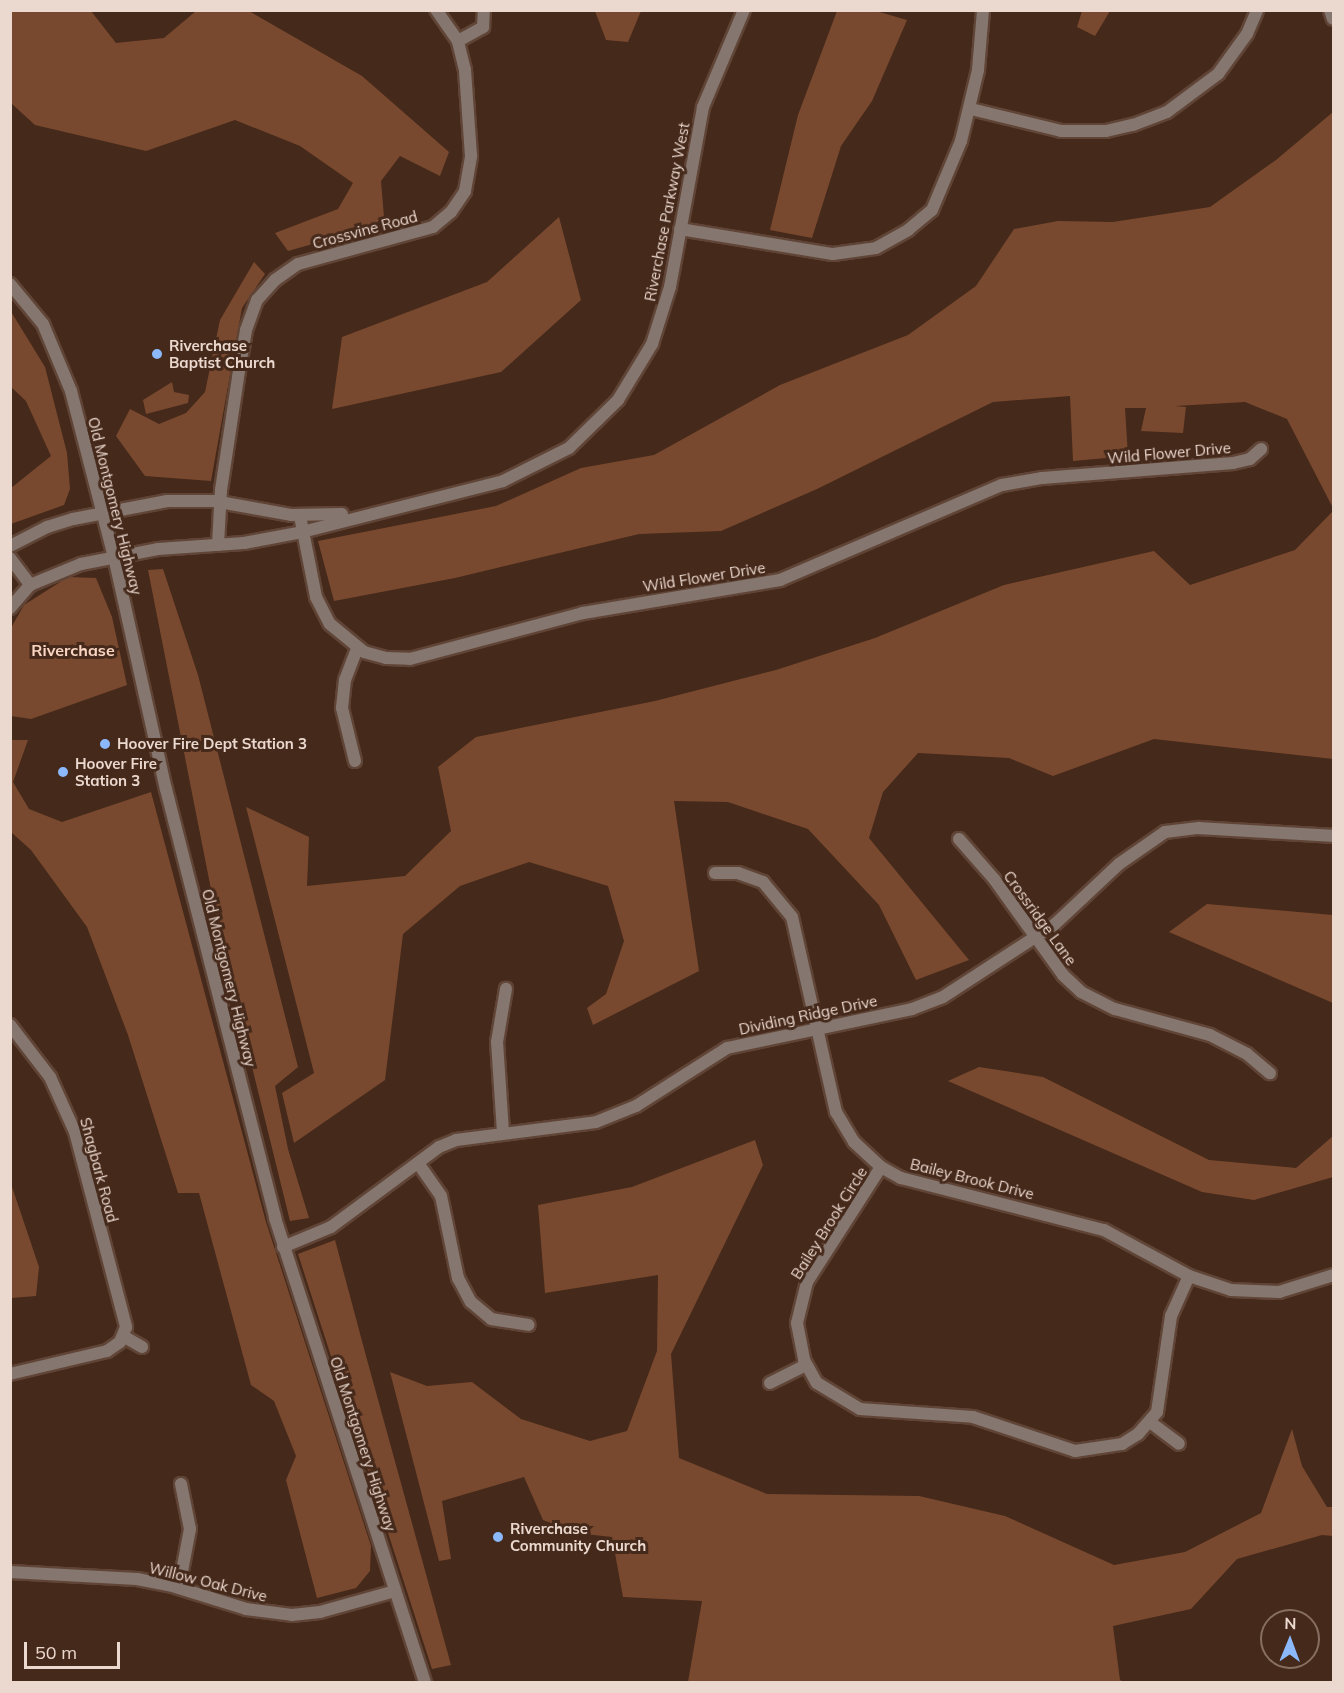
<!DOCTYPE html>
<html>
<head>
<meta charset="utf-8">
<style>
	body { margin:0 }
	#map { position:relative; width:1344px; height:1693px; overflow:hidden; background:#45291a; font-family:Mulish,sans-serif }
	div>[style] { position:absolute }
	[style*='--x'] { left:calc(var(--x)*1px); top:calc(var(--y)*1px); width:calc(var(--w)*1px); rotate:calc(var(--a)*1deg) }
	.green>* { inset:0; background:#79492f }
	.roads { filter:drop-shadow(2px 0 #604537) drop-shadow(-2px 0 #604537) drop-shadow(0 2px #604537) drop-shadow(0 -2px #604537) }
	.minor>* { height:12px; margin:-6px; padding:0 6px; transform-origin:6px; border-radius:6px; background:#85766f }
	.tertiary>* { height:12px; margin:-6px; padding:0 6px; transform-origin:6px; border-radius:6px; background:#85766f }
	.dots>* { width:16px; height:16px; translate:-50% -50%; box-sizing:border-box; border:3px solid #45291a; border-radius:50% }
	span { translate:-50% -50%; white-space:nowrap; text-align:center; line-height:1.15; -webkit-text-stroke:6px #45291a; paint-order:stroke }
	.street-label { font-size:15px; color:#ebd8cf }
	.poi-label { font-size:15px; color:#ebd8cf; font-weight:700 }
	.left { translate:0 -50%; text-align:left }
	.neighbourhood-label { font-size:16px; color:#fad5c3; font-weight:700 }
	.frame { position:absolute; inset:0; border:12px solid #ebd8cf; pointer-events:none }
	.north { position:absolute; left:1260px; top:1609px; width:60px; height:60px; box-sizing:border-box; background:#45291a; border:2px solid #876f62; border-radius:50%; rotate:1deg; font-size:16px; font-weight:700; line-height:24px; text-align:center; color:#ebd8cf }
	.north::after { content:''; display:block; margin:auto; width:21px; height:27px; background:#8cb9fc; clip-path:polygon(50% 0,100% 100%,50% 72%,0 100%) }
	.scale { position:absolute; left:24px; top:1642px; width:96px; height:27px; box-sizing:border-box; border:3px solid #ebd8cf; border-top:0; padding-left:8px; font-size:18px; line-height:21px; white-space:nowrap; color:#ebd8cf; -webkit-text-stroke:4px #45291a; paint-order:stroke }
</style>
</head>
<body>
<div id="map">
	<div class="green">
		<div style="clip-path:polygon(11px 10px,91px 11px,116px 43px,164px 38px,196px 11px,249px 11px,362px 76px,449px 152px,440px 176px,400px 156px,381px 181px,384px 217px,369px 228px,288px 251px,275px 233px,338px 209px,353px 183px,300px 146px,235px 120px,146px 151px,35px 125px,11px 103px)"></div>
		<div style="clip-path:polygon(595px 11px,595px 10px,641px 11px,628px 42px,606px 40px)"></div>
		<div style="clip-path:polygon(837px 11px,876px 11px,907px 20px,872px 101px,841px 146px,812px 238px,770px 230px,798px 115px)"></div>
		<div style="clip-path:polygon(1082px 11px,1110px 11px,1095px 36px,1077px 27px)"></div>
		<div style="clip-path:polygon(1333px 112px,1333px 508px,1287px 419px,1245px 402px,1175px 406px,1186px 407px,1183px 433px,1141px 431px,1146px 408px,1125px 408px,1128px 456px,1073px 461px,1070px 396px,993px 402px,817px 489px,721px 531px,639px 534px,455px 578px,334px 601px,318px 541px,496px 506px,581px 468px,654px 455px,780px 385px,908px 335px,976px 286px,1014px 229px,1058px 221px,1113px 222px,1210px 207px,1276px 160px)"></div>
		<div style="clip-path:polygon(559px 217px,581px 300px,501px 372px,332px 409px,342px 337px,487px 282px)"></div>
		<div style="clip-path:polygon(254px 262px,265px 274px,242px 308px,211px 481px,145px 476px,116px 436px,130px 409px,159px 424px,186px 413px,205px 392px,220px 320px)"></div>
		<div style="clip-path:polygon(10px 310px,45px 367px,67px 453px,70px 489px,64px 505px,11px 524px,11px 488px,51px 456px,26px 401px,11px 387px)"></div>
		<div style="clip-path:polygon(172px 382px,174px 392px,189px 395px,188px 403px,146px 414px,143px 400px)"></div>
		<div style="clip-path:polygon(1333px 511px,1333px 759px,1154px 739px,1053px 776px,1009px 758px,918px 753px,883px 792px,869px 838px,969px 960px,916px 980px,879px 905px,808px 829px,728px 802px,674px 801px,699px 971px,593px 1025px,587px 1008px,606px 994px,624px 941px,608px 886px,529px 862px,460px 886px,403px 934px,385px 1080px,294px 1143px,282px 1093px,314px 1073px,246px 807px,309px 837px,307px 886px,405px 876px,451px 831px,438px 767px,476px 737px,655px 701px,776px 670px,875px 638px,1004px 585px,1154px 551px,1190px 585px,1295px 550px)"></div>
		<div style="clip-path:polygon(163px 569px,198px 675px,298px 1067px,275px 1086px,288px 1149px,309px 1218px,290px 1221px,222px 945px,148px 570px)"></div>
		<div style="clip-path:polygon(68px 577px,96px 578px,112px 617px,127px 685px,31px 719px,11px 716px,11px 628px,24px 605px)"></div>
		<div style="clip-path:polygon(11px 740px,28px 740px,13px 782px,29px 809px,62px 822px,151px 792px,266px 1222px,371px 1546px,370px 1571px,356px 1588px,317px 1598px,286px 1480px,296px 1456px,274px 1401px,251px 1385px,199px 1193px,178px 1193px,128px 1035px,87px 927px,31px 850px,11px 832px)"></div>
		<div style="clip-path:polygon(1207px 904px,1333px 915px,1333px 1003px,1169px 932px)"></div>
		<div style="clip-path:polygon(979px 1067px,1043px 1077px,1209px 1160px,1296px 1168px,1333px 1136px,1333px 1177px,1254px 1200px,1202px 1192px,948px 1081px)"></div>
		<div style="clip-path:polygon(755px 1140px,763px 1165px,671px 1354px,679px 1458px,767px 1494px,919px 1496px,1005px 1516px,1114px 1565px,1185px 1552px,1261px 1513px,1292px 1429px,1302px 1466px,1327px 1507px,1333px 1507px,1333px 1536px,1322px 1535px,1237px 1559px,1191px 1609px,1113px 1626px,1120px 1680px,1124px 1682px,688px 1682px,702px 1601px,623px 1597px,612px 1537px,576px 1533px,543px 1520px,524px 1477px,442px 1501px,451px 1559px,439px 1561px,390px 1372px,427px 1386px,472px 1382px,521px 1419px,590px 1441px,627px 1431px,657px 1351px,658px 1275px,545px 1293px,538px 1205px,632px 1187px)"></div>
		<div style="clip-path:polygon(11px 1184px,39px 1267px,36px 1296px,11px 1298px)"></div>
		<div style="clip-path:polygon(335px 1240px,366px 1356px,451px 1665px,432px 1669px,298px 1254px)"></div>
	</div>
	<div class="roads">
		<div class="minor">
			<div style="--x:1330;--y:10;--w:9;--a:72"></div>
			<div style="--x:458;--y:41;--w:29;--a:-29"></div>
			<div style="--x:483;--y:27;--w:17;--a:-87"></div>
			<div style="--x:971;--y:109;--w:93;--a:13.7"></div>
			<div style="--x:1061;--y:131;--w:45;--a:0"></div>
			<div style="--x:1106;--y:131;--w:28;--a:-13"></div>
			<div style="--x:1133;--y:125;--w:36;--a:-21"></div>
			<div style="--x:1167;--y:112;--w:64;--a:-36.7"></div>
			<div style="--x:1218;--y:74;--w:49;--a:-54.1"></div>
			<div style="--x:1247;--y:34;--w:26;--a:-67"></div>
			<div style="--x:680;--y:229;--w:155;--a:9.3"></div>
			<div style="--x:833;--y:254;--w:43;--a:-7.9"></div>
			<div style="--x:876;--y:248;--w:37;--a:-29"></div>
			<div style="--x:908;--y:230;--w:31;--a:-40"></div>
			<div style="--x:932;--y:210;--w:75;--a:-67.2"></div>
			<div style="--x:961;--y:141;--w:73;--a:-76.5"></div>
			<div style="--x:978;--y:70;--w:60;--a:-85.2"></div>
			<div style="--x:300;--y:516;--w:83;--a:78.8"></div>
			<div style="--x:316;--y:597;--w:30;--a:63"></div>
			<div style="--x:330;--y:624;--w:44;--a:39.5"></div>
			<div style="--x:364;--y:652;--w:23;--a:15"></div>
			<div style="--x:386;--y:658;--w:24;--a:2"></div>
			<div style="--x:410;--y:659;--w:179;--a:-14.9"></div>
			<div style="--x:583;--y:613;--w:200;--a:-9.5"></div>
			<div style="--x:780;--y:580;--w:241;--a:-23.2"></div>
			<div style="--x:1002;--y:485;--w:41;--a:-9.9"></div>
			<div style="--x:1042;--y:478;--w:192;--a:-4.5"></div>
			<div style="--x:1233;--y:463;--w:17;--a:-13"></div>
			<div style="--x:1250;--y:459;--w:15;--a:-42"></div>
			<div style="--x:218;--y:545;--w:55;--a:-86.9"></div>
			<div style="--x:221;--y:490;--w:114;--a:-81.4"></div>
			<div style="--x:238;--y:377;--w:48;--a:-80.3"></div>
			<div style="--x:246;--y:330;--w:32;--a:-70"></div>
			<div style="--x:257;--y:300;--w:27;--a:-48"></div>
			<div style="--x:275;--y:280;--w:28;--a:-35"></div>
			<div style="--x:298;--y:264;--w:140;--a:-15.3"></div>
			<div style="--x:433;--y:227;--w:23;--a:-40"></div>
			<div style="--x:451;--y:212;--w:25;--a:-56"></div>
			<div style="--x:465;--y:191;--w:36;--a:-80"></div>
			<div style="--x:471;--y:156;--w:86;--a:-94"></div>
			<div style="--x:465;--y:70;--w:30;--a:-104"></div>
			<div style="--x:458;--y:41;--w:38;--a:-125"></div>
			<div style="--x:10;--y:558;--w:34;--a:53"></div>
			<div style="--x:355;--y:761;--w:55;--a:-103.8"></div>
			<div style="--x:342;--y:708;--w:28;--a:-84"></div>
			<div style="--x:345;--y:680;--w:34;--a:-69"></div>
			<div style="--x:959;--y:839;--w:53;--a:48.8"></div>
			<div style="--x:994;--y:879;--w:118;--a:54.3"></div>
			<div style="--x:1063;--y:975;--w:25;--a:43"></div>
			<div style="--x:1081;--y:992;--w:38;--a:27"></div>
			<div style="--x:1115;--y:1009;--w:98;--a:15.3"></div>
			<div style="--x:1210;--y:1035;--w:42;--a:27.2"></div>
			<div style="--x:1247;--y:1054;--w:30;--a:40"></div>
			<div style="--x:715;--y:873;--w:23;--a:0"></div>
			<div style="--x:738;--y:873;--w:27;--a:20"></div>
			<div style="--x:763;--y:882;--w:45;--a:50.4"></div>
			<div style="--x:792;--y:917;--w:200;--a:77.3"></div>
			<div style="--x:836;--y:1112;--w:35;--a:59"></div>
			<div style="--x:854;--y:1142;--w:37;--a:43"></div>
			<div style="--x:881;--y:1167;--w:23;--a:29"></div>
			<div style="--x:901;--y:1178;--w:210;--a:14.4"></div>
			<div style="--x:1104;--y:1230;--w:97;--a:28.4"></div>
			<div style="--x:1189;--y:1276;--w:44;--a:18.4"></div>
			<div style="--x:1231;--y:1290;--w:48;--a:2.4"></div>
			<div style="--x:1279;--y:1292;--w:58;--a:-17.2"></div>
			<div style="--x:10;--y:1025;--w:66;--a:52.4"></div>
			<div style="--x:50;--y:1077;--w:60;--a:65.6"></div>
			<div style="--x:75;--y:1132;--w:202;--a:75.3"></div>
			<div style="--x:126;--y:1327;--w:16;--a:112"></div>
			<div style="--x:120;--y:1342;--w:16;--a:145"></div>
			<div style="--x:107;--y:1351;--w:100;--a:166.7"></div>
			<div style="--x:503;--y:1132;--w:90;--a:-93.8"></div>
			<div style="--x:497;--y:1042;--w:54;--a:-80.4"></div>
			<div style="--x:418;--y:1163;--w:40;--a:55.1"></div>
			<div style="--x:441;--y:1196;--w:84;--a:78.3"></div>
			<div style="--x:458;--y:1278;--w:27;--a:62"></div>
			<div style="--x:471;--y:1302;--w:26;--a:40"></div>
			<div style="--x:491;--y:1319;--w:38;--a:9"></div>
			<div style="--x:881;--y:1167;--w:137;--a:122.8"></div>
			<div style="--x:807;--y:1282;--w:42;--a:103.7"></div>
			<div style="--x:797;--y:1323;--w:38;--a:79"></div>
			<div style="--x:804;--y:1360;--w:26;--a:61"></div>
			<div style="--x:817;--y:1383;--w:50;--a:31.2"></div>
			<div style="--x:860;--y:1409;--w:113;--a:4"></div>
			<div style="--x:973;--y:1417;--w:108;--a:18.4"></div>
			<div style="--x:1075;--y:1451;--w:48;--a:-8.5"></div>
			<div style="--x:1122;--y:1444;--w:19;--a:-32"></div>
			<div style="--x:1138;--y:1434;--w:29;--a:-49"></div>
			<div style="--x:1157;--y:1412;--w:97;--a:-81.7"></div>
			<div style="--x:1171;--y:1316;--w:44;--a:-65.8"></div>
			<div style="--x:283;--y:1247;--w:52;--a:-22.6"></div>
			<div style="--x:331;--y:1227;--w:134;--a:-36.5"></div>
			<div style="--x:439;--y:1147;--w:18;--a:-22"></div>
			<div style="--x:456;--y:1140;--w:141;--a:-7.3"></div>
			<div style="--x:596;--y:1122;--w:43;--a:-21.8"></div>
			<div style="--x:636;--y:1106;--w:108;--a:-32.5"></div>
			<div style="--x:727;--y:1048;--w:189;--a:-11.9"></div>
			<div style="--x:912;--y:1009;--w:33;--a:-21"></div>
			<div style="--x:943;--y:997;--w:132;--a:-33"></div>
			<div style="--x:1054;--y:925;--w:89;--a:-43.2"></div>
			<div style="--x:1119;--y:864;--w:56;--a:-34.8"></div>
			<div style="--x:1165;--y:832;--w:34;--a:-7"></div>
			<div style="--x:1199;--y:828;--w:135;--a:3.4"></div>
			<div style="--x:123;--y:1336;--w:22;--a:30"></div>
			<div style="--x:770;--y:1383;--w:40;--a:-26.6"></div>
			<div style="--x:1150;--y:1422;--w:36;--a:37"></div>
			<div style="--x:10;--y:1572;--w:127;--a:3.2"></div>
			<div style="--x:137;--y:1579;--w:33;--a:11"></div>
			<div style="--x:169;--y:1585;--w:81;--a:17.3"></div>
			<div style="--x:246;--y:1609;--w:46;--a:7.4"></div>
			<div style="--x:292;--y:1615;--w:28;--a:-6"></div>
			<div style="--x:320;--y:1612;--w:78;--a:-15.6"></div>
			<div style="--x:179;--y:1587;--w:59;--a:-79.3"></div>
			<div style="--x:190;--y:1529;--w:46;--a:-101.3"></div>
		</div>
		<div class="tertiary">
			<div style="--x:10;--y:284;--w:52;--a:50.5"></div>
			<div style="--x:43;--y:324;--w:73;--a:67.3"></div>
			<div style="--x:71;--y:391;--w:171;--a:75.5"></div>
			<div style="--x:114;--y:557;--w:238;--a:77.4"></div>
			<div style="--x:166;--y:789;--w:443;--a:75.7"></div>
			<div style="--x:275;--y:1218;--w:488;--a:72.1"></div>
			<div style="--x:10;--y:546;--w:42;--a:-27.2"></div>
			<div style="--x:47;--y:527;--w:27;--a:-17"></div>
			<div style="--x:73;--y:519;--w:96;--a:-10.8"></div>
			<div style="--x:167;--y:501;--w:47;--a:0"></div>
			<div style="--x:214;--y:501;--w:78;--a:10.3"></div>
			<div style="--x:291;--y:515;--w:51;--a:-1.1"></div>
			<div style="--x:10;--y:608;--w:30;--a:-49"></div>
			<div style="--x:30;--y:585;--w:55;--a:-22.4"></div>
			<div style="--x:81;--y:564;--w:78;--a:-11"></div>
			<div style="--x:158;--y:549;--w:86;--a:-4"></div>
			<div style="--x:244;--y:543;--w:59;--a:-10.7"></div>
			<div style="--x:302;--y:532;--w:207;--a:-14.2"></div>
			<div style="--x:503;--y:481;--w:74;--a:-26.6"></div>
			<div style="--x:569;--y:448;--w:69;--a:-44.4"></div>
			<div style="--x:618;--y:400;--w:66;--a:-58.7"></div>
			<div style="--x:652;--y:344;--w:60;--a:-72.5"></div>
			<div style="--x:670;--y:287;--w:183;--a:-79.6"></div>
			<div style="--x:703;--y:107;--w:105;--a:-67.1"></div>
		</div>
	</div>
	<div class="dots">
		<div style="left:157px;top:354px;background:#8cb9fc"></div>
		<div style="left:105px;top:744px;background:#8cb9fc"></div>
		<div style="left:63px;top:772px;background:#8cb9fc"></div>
		<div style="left:498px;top:1537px;background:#8cb9fc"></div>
	</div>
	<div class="street-label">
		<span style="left:667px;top:212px;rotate:-79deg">Riverchase Parkway West</span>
		<span style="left:365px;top:230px;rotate:-15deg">Crossvine Road</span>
		<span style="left:1169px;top:453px;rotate:-5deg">Wild Flower Drive</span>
		<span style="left:115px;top:506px;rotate:76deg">Old Montgomery Highway</span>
		<span style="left:704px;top:577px;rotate:-9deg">Wild Flower Drive</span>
		<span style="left:1040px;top:918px;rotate:54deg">Crossridge Lane</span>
		<span style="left:229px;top:978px;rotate:76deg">Old Montgomery Highway</span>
		<span style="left:808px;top:1015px;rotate:-12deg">Dividing Ridge Drive</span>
		<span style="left:99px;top:1170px;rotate:75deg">Shagbark Road</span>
		<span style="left:972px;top:1179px;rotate:14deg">Bailey Brook Drive</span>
		<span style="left:829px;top:1223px;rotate:-58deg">Bailey Brook Circle</span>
		<span style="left:363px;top:1444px;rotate:72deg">Old Montgomery Highway</span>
		<span style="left:208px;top:1582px;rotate:14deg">Willow Oak Drive</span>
	</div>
	<div class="poi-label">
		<span class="left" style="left:169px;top:354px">Riverchase<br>Baptist Church</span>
		<span class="left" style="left:117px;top:744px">Hoover Fire Dept Station 3</span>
		<span class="left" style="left:75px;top:772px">Hoover Fire<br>Station 3</span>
		<span class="left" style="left:510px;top:1537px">Riverchase<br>Community Church</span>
	</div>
	<div class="neighbourhood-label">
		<span style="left:73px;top:650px">Riverchase</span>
	</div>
	<div class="frame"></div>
	<div class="north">N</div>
	<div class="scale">50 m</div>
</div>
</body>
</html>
